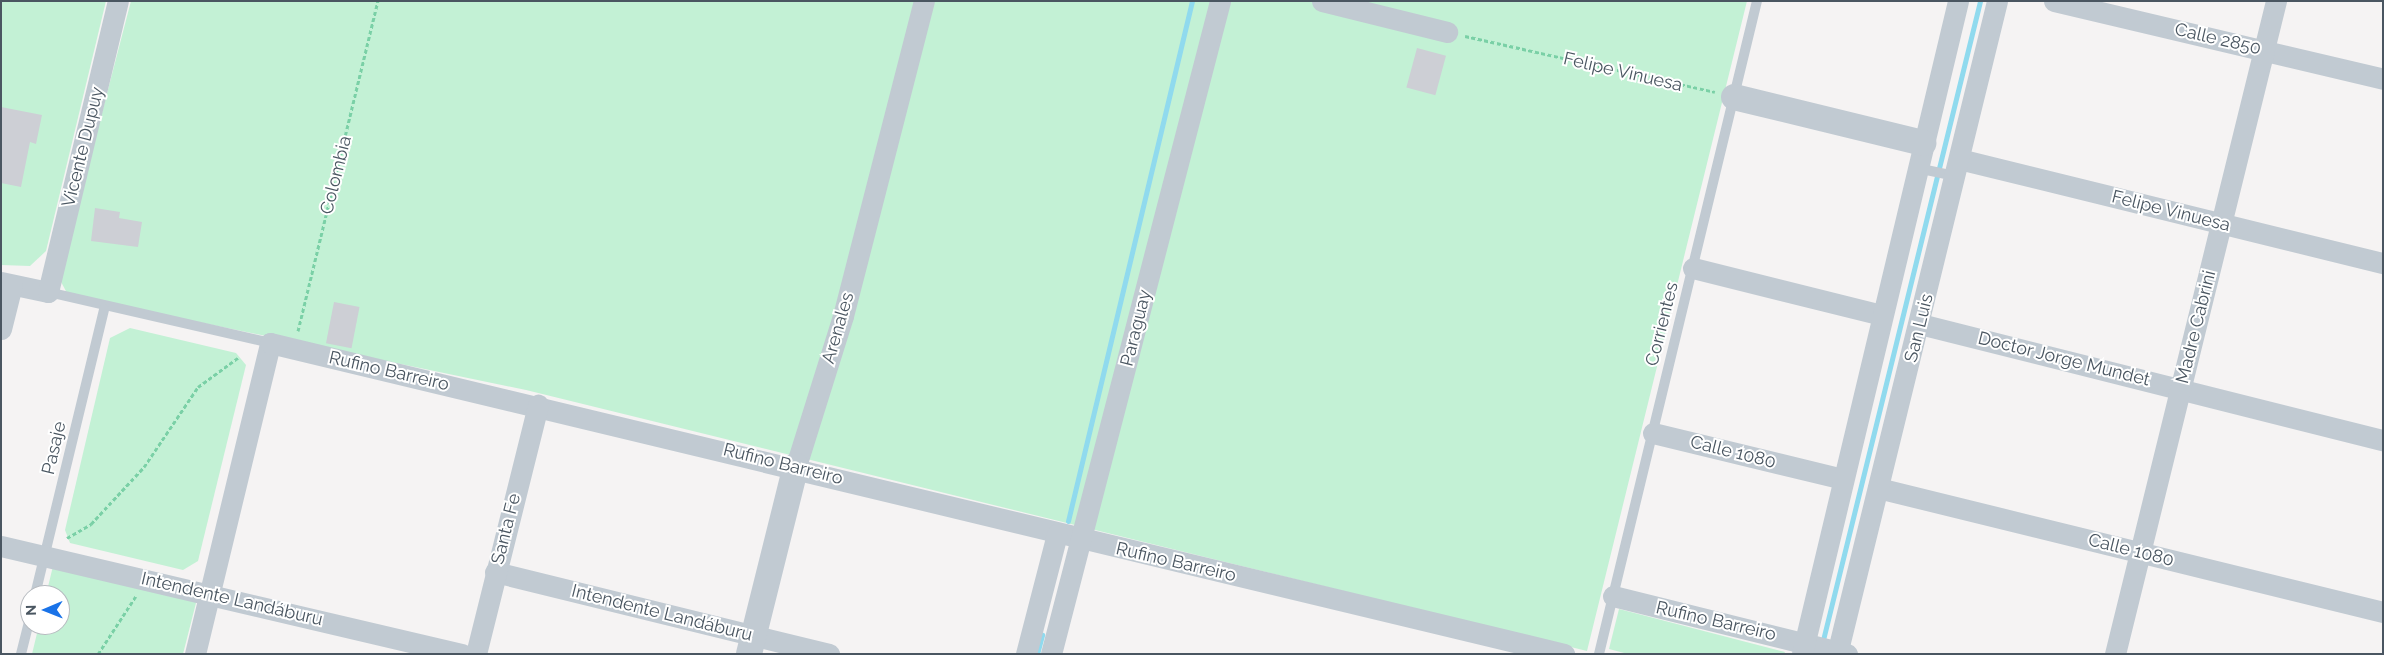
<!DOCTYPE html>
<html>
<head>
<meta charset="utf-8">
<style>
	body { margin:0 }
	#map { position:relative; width:2384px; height:655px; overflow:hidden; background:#f5f3f3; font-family:Raleway,sans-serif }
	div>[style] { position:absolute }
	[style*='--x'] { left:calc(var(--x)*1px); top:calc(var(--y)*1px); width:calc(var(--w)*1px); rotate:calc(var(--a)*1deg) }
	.green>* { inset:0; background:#c3f1d5 }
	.stream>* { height:5px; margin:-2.5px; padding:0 2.5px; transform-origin:2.5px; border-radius:2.5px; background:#90daee }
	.building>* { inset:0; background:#cdcfd5; transform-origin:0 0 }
	.path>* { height:3px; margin-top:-1.5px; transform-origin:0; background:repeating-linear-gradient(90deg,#7ad0a6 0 4px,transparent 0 6.5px) }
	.service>* { height:10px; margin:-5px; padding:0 5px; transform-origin:5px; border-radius:5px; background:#c1cad2 }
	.minor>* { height:21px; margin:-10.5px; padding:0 10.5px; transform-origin:10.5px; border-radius:10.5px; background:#c1cad2 }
	.tertiary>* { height:26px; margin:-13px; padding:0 13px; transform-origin:13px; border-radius:13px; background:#c1cad2 }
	span { translate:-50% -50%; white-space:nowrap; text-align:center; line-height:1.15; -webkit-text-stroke:4px #fff; paint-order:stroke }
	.street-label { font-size:18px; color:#4a5661 }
	.frame { position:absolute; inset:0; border:2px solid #4a5661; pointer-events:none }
	.north { position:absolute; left:20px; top:585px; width:50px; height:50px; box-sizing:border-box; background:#fff; border:1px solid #b7bbc0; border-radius:50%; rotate:269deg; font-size:14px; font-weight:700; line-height:20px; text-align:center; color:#4a5661 }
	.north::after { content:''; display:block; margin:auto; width:18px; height:22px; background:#1a73e8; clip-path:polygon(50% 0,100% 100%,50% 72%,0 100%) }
</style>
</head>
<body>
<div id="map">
	<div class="green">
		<div style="clip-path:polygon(1px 1px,106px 1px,46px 251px,30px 266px,1px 265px)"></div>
		<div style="clip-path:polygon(131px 1px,1747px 1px,1587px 651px,526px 390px,68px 295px,59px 278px)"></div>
		<div style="clip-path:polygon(130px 328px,236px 353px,246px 365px,198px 561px,183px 570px,70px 543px,65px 530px,110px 338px)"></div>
		<div style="clip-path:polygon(53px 566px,197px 599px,183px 654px,32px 654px,39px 625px,60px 625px,60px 595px,46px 595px)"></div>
		<div style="clip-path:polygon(1619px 609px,1785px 652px,1784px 654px,1628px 654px,1609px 649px)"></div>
	</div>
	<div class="stream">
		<div style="--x:1068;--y:521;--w:535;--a:-76.59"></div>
		<div style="--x:1822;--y:644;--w:662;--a:-76.19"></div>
		<div style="--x:1037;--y:654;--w:20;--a:-75"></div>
	</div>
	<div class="building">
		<div style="left:1417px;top:48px;width:30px;height:41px;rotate:15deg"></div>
		<div style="clip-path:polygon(1px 107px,42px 115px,36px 144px,30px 142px,21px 187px,1px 183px)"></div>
		<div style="clip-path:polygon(95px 208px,120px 212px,119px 218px,142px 222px,138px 247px,91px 241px)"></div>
		<div style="left:334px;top:302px;width:26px;height:42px;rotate:11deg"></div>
	</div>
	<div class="path">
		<div style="--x:1465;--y:36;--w:256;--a:12.6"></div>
		<div style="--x:298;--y:331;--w:340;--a:-76.4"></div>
		<div style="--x:67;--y:538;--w:28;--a:-30"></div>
		<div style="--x:91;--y:524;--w:78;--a:-47.1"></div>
		<div style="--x:144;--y:467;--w:97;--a:-56"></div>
		<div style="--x:198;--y:387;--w:51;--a:-36.2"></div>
		<div style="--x:98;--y:654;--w:69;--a:-56.8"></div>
	</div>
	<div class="service">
		<div style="--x:1917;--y:168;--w:38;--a:12"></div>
		<div style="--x:48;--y:292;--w:228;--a:12.9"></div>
		<div style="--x:35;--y:595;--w:294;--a:-76.4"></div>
		<div style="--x:21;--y:654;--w:38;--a:-76"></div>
		<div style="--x:1599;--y:654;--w:672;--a:-76.4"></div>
	</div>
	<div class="minor">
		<div style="--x:1322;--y:1;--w:129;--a:13.9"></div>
		<div style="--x:2054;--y:1;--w:338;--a:13.3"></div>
		<div style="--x:1959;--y:159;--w:437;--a:13.8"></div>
		<div style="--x:1693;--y:268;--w:195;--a:14"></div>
		<div style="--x:1;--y:282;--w:48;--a:12"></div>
		<div style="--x:48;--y:292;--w:299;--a:-76.5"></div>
		<div style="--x:1920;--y:324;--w:477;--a:14.1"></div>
		<div style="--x:1;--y:329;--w:45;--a:-76"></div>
		<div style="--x:1653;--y:433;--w:195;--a:13.6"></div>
		<div style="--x:796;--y:466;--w:157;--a:-72.6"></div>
		<div style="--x:843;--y:316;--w:325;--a:-75.6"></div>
		<div style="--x:1878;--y:488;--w:520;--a:13.8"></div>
		<div style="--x:1;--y:546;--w:474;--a:13.2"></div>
		<div style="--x:495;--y:572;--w:344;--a:13.8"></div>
		<div style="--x:1613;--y:596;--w:241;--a:13.9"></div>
		<div style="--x:195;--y:654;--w:320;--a:-76.4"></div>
		<div style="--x:270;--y:343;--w:1331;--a:13.51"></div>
		<div style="--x:476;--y:654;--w:257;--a:-76"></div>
		<div style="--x:1026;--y:654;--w:124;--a:-75.5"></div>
		<div style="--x:1051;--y:654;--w:675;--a:-75.49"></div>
		<div style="--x:1802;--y:654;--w:671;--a:-76.56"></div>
		<div style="--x:1837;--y:654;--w:672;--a:-76.23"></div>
		<div style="--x:2115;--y:654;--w:673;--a:-76.15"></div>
	</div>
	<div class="tertiary">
		<div style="--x:1734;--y:97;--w:195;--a:13.7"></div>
		<div style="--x:749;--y:654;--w:194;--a:-76"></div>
	</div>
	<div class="street-label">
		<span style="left:2218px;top:39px;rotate:13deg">Calle 2850</span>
		<span style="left:1623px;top:72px;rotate:13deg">Felipe Vinuesa</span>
		<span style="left:83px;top:147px;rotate:-76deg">Vicente Dupuy</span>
		<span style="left:336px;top:175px;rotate:-76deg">Colombia</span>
		<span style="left:2171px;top:211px;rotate:14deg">Felipe Vinuesa</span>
		<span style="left:1662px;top:324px;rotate:-76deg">Corrientes</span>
		<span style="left:2196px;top:327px;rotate:-76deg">Madre Cabrini</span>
		<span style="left:838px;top:328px;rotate:-74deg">Arenales</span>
		<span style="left:1136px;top:328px;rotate:-76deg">Paraguay</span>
		<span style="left:1919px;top:328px;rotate:-76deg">San Luis</span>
		<span style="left:2064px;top:359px;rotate:14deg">Doctor Jorge Mundet</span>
		<span style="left:389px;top:371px;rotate:13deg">Rufino Barreiro</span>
		<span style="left:54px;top:448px;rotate:-77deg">Pasaje</span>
		<span style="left:1733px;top:452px;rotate:14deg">Calle 1080</span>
		<span style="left:783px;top:464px;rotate:14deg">Rufino Barreiro</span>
		<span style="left:506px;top:529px;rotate:-76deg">Santa Fe</span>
		<span style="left:2131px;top:550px;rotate:14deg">Calle 1080</span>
		<span style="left:1176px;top:562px;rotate:13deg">Rufino Barreiro</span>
		<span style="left:232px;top:599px;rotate:13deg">Intendente Landáburu</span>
		<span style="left:662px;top:613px;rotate:14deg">Intendente Landáburu</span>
		<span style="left:1716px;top:621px;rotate:13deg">Rufino Barreiro</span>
	</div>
	<div class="frame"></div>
	<div class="north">N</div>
</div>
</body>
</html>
